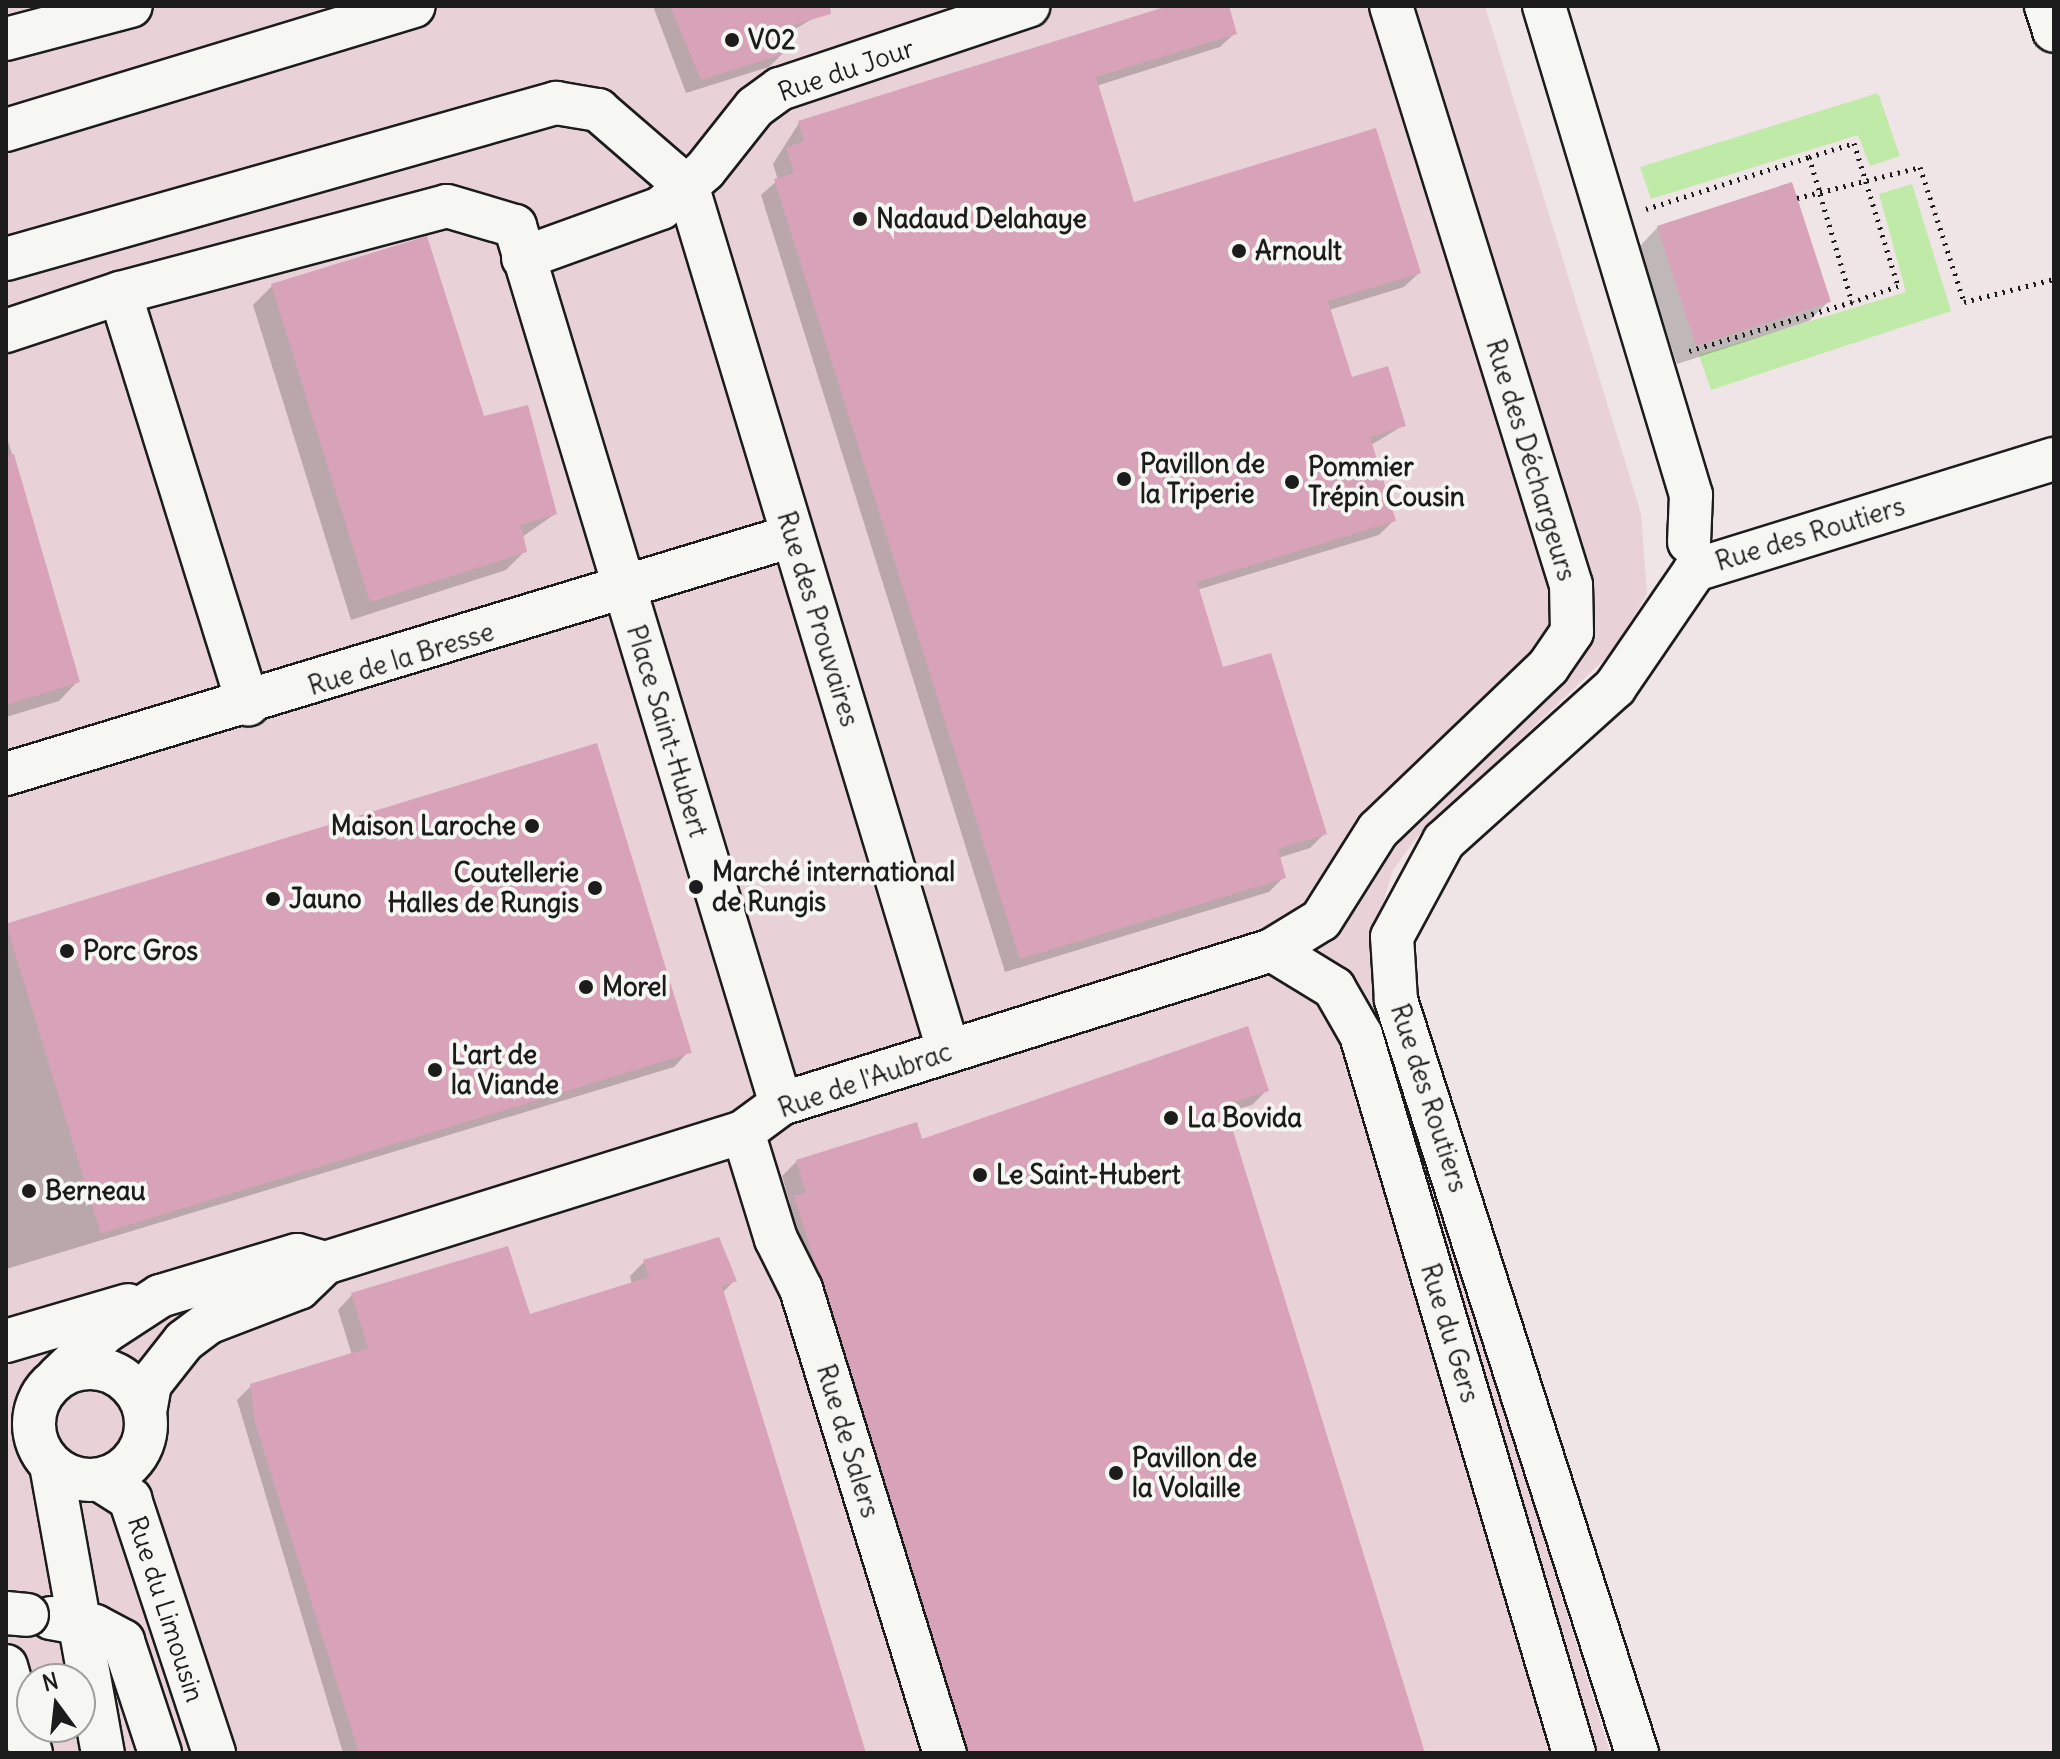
<!DOCTYPE html>
<html>
<head>
<meta charset="utf-8">
<style>
	body { margin:0 }
	#map { position:relative; width:2060px; height:1759px; overflow:hidden; background:#f0e5e6; font-family:Delius,sans-serif }
	div>[style] { position:absolute }
	[style*='--x'] { left:calc(var(--x)*1px); top:calc(var(--y)*1px); width:calc(var(--w)*1px); rotate:calc(var(--a)*1deg) }
	.built>* { inset:0; background:#e9d1d8 }
	.green>* { inset:0; background:#c0eaa7 }
	.shadow>* { inset:0; background:#0003 }
	.building>* { inset:0; background:#d8a2b8; transform-origin:0 0 }
	.path>* { height:5px; margin-top:-2.5px; transform-origin:0; background:repeating-linear-gradient(90deg,#1c1c1c 0 2px,transparent 0 8px) }
	.roads { filter:drop-shadow(2px 0 #1c1c1c) drop-shadow(-2px 0 #1c1c1c) drop-shadow(0 2px #1c1c1c) drop-shadow(0 -2px #1c1c1c) }
	.minor>* { height:42px; margin:-21px; padding:0 21px; transform-origin:21px; border-radius:21px; background:#f6f6f2 }
	.minor>.ring { margin:-21px; padding:0; box-sizing:content-box; background:none; border:42px solid #f6f6f2; border-radius:50% }
	.bridges { filter:drop-shadow(2px 0 #1c1c1c) drop-shadow(-2px 0 #1c1c1c) drop-shadow(0 2px #1c1c1c) drop-shadow(0 -2px #1c1c1c) }
	.minor-bridge>* { height:42px; margin:-21px; padding:0 21px; transform-origin:21px; border-radius:21px; background:#f6f6f2 }
	.dots>* { width:22px; height:22px; translate:-50% -50%; box-sizing:border-box; border:4px solid #f6f6f2; border-radius:50% }
	span { translate:-50% -50%; white-space:nowrap; text-align:center; line-height:1.15; -webkit-text-stroke:8px #f6f6f2; paint-order:stroke }
	.poi-label { font-size:26px; color:#1c1c1c; font-weight:700 }
	.left { translate:0 -50%; text-align:left }
	.right { translate:-100% -50%; text-align:right }
	.street-label { font-size:26px; color:#1c1c1c }
	.frame { position:absolute; inset:0; border:8px solid #1c1c1c; pointer-events:none }
	.north { position:absolute; left:16px; top:1663px; width:80px; height:80px; box-sizing:border-box; background:#f6f6f2; border:2px solid #9f9f9c; border-radius:50%; rotate:345deg; font-size:22px; font-weight:700; line-height:32px; text-align:center; color:#1c1c1c }
	.north::after { content:''; display:block; margin:auto; width:28px; height:36px; background:#1c1c1c; clip-path:polygon(50% 0,100% 100%,50% 72%,0 100%) }
</style>
</head>
<body>
<div id="map">
	<div class="built">
		<div style="clip-path:polygon(evenodd,6px 6px,1485px 6px,1641px 513px,1647px 594px,1612px 652px,1415px 840px,1393px 870px,1372px 940px,1388px 1033px,1610px 1753px,6px 1753px,6px 6px,32px 1679px,80px 1679px,80px 1727px,32px 1727px,32px 1679px)"></div>
	</div>
	<div class="green">
		<div style="clip-path:polygon(1878px 93px,1900px 156px,1870px 166px,1858px 135px,1651px 199px,1640px 167px)"></div>
		<div style="clip-path:polygon(1912px 184px,1951px 311px,1711px 390px,1699px 355px,1906px 292px,1879px 194px)"></div>
	</div>
	<div class="shadow">
		<div style="clip-path:polygon(653px 6px,814px 6px,817px 16px,780px 38px,784px 52px,769px 67px,686px 93px)"></div>
		<div style="clip-path:polygon(1175px 6px,1226px 6px,1235px 33px,1220px 47px,1096px 86px,1133px 205px,1419px 273px,1404px 287px,1329px 310px,1350px 380px,1404px 425px,1371px 445px,1394px 520px,1379px 535px,1197px 590px,1222px 670px,1324px 834px,1310px 848px,1278px 858px,1284px 877px,1269px 892px,1005px 972px,761px 195px,778px 180px,773px 164px,799px 123px)"></div>
		<div style="clip-path:polygon(1658px 227px,1829px 301px,1809px 321px,1677px 364px,1639px 247px)"></div>
		<div style="clip-path:polygon(272px 286px,483px 419px,555px 514px,522px 537px,525px 551px,506px 570px,351px 620px,253px 305px)"></div>
		<div style="clip-path:polygon(6px 434px,78px 681px,59px 701px,6px 717px)"></div>
		<div style="clip-path:polygon(6px 924px,688px 1052px,674px 1067px,6px 1269px)"></div>
		<div style="clip-path:polygon(1266px 1091px,1252px 1105px,1225px 1113px,1423px 1753px,947px 1753px,781px 1213px,790px 1203px,782px 1176px,797px 1161px)"></div>
		<div style="clip-path:polygon(644px 1262px,735px 1280px,722px 1293px,864px 1753px,343px 1753px,237px 1400px,251px 1386px,352px 1355px,338px 1310px,352px 1295px,528px 1317px,632px 1284px,630px 1276px)"></div>
	</div>
	<div class="building">
		<div style="clip-path:polygon(670px 6px,830px 6px,831px 14px,779px 29px,786px 53px,701px 80px)"></div>
		<div style="clip-path:polygon(1168px 6px,1229px 6px,1237px 34px,1096px 77px,1134px 202px,1376px 128px,1421px 273px,1328px 301px,1352px 377px,1388px 366px,1406px 426px,1370px 437px,1396px 521px,1197px 582px,1223px 667px,1271px 653px,1327px 834px,1278px 849px,1286px 878px,1020px 959px,774px 179px,794px 173px,786px 148px,804px 141px,798px 121px)"></div>
		<div style="left:1792px;top:182px;width:126px;height:142px;rotate:72deg"></div>
		<div style="clip-path:polygon(427px 236px,484px 416px,528px 405px,557px 514px,521px 525px,527px 552px,370px 602px,271px 284px)"></div>
		<div style="clip-path:polygon(14px 454px,80px 682px,6px 705px,6px 455px)"></div>
		<div style="left:597px;top:743px;width:324px;height:618px;rotate:73deg"></div>
		<div style="clip-path:polygon(1248px 1026px,1269px 1091px,1225px 1105px,1425px 1753px,968px 1753px,794px 1196px,806px 1193px,796px 1160px,917px 1122px,922px 1139px)"></div>
		<div style="clip-path:polygon(719px 1237px,737px 1281px,722px 1286px,866px 1753px,359px 1753px,255px 1423px,250px 1384px,368px 1348px,351px 1293px,508px 1246px,530px 1314px,649px 1277px,643px 1260px)"></div>
	</div>
	<div class="path">
		<div style="--x:1809;--y:157;--w:47;--a:-17.3"></div>
		<div style="--x:1854;--y:143;--w:150;--a:72.9"></div>
		<div style="--x:1898;--y:286;--w:49;--a:160.8"></div>
		<div style="--x:1797;--y:198;--w:127;--a:-14.1"></div>
		<div style="--x:1920;--y:167;--w:142;--a:71.9"></div>
		<div style="--x:1964;--y:302;--w:93;--a:-14.3"></div>
		<div style="--x:1646;--y:209;--w:171;--a:-17.7"></div>
		<div style="--x:1809;--y:157;--w:39;--a:73"></div>
		<div style="--x:1820;--y:194;--w:113;--a:73.5"></div>
		<div style="--x:1852;--y:302;--w:170;--a:163.3"></div>
	</div>
	<div class="roads">
		<div class="minor">
			<div style="--x:1544;--y:6;--w:511;--a:73.27"></div>
			<div style="--x:1691;--y:495;--w:47;--a:92.4"></div>
			<div style="--x:2046;--y:6;--w:26;--a:72"></div>
			<div style="--x:6;--y:39;--w:129;--a:-14.8"></div>
			<div style="--x:6;--y:130;--w:426;--a:-16.9"></div>
			<div style="--x:523;--y:258;--w:147;--a:-19.9"></div>
			<div style="--x:661;--y:208;--w:58;--a:-40.8"></div>
			<div style="--x:705;--y:170;--w:80;--a:-51.6"></div>
			<div style="--x:755;--y:107;--w:31;--a:-36"></div>
			<div style="--x:780;--y:89;--w:262;--a:-18.5"></div>
			<div style="--x:6;--y:259;--w:572;--a:-15.84"></div>
			<div style="--x:556;--y:103;--w:43;--a:9.5"></div>
			<div style="--x:598;--y:110;--w:119;--a:40.9"></div>
			<div style="--x:688;--y:188;--w:899;--a:73.2"></div>
			<div style="--x:120;--y:293;--w:338;--a:-14.9"></div>
			<div style="--x:447;--y:206;--w:71;--a:16.4"></div>
			<div style="--x:515;--y:226;--w:917;--a:73.15"></div>
			<div style="--x:6;--y:331;--w:120;--a:-18.4"></div>
			<div style="--x:120;--y:293;--w:431;--a:72.7"></div>
			<div style="--x:6;--y:774;--w:821;--a:-16.85"></div>
			<div style="--x:1272;--y:950;--w:73;--a:31.5"></div>
			<div style="--x:1334;--y:988;--w:54;--a:60.1"></div>
			<div style="--x:1361;--y:1035;--w:749;--a:73.48"></div>
			<div style="--x:743;--y:1132;--w:112;--a:72.9"></div>
			<div style="--x:776;--y:1239;--w:56;--a:63.4"></div>
			<div style="--x:801;--y:1289;--w:486;--a:72.8"></div>
			<div style="--x:325;--y:1263;--w:438;--a:-17.4"></div>
			<div style="--x:743;--y:1132;--w:47;--a:-36.4"></div>
			<div style="--x:781;--y:1104;--w:515;--a:-17.41"></div>
			<div style="--x:1272;--y:950;--w:57;--a:-31.5"></div>
			<div style="--x:1321;--y:920;--w:107;--a:-57.7"></div>
			<div style="--x:1378;--y:830;--w:236;--a:-43.8"></div>
			<div style="--x:1548;--y:667;--w:42;--a:-55.6"></div>
			<div style="--x:1572;--y:632;--w:47;--a:-91.2"></div>
			<div style="--x:1571;--y:585;--w:606;--a:-107.27"></div>
			<div style="--x:6;--y:1341;--w:127;--a:-16.4"></div>
			<div class="ring" style="left:34px;top:1368px;width:70px;height:70px"></div>
			<div style="--x:58;--y:1377;--w:65;--a:-43.8"></div>
			<div style="--x:105;--y:1332;--w:66;--a:-33.2"></div>
			<div style="--x:160;--y:1296;--w:143;--a:-16.7"></div>
			<div style="--x:297;--y:1255;--w:29;--a:16"></div>
			<div style="--x:325;--y:1263;--w:36;--a:136"></div>
			<div style="--x:299;--y:1288;--w:97;--a:159"></div>
			<div style="--x:208;--y:1323;--w:30;--a:143"></div>
			<div style="--x:184;--y:1341;--w:55;--a:128.3"></div>
			<div style="--x:150;--y:1384;--w:27;--a:100"></div>
			<div style="--x:51;--y:1465;--w:293;--a:79.8"></div>
			<div style="--x:100;--y:1480;--w:36;--a:32"></div>
			<div style="--x:130;--y:1499;--w:268;--a:71.7"></div>
			<div style="--x:51;--y:1618;--w:45;--a:10.3"></div>
			<div style="--x:95;--y:1626;--w:32;--a:28"></div>
			<div style="--x:123;--y:1641;--w:118;--a:71.7"></div>
			<div style="--x:6;--y:1666;--w:91;--a:74"></div>
			<div style="--x:1637;--y:1753;--w:791;--a:-107.75"></div>
			<div style="--x:1396;--y:1000;--w:63;--a:-93.6"></div>
			<div style="--x:1392;--y:937;--w:109;--a:-61.6"></div>
			<div style="--x:1444;--y:841;--w:230;--a:-42"></div>
			<div style="--x:1615;--y:687;--w:142;--a:-55.6"></div>
			<div style="--x:1695;--y:570;--w:376;--a:-17.2"></div>
		</div>
	</div>
	<div class="bridges">
		<div class="minor-bridge">
			<div style="--x:6;--y:1613;--w:21;--a:5"></div>
		</div>
	</div>
	<div class="dots">
		<div style="left:732px;top:40px;background:#1c1c1c"></div>
		<div style="left:860px;top:219px;background:#1c1c1c"></div>
		<div style="left:1239px;top:251px;background:#1c1c1c"></div>
		<div style="left:1124px;top:479px;background:#1c1c1c"></div>
		<div style="left:1292px;top:482px;background:#1c1c1c"></div>
		<div style="left:532px;top:826px;background:#1c1c1c"></div>
		<div style="left:696px;top:887px;background:#1c1c1c"></div>
		<div style="left:595px;top:888px;background:#1c1c1c"></div>
		<div style="left:273px;top:899px;background:#1c1c1c"></div>
		<div style="left:67px;top:951px;background:#1c1c1c"></div>
		<div style="left:586px;top:987px;background:#1c1c1c"></div>
		<div style="left:435px;top:1070px;background:#1c1c1c"></div>
		<div style="left:1171px;top:1118px;background:#1c1c1c"></div>
		<div style="left:980px;top:1175px;background:#1c1c1c"></div>
		<div style="left:29px;top:1191px;background:#1c1c1c"></div>
		<div style="left:1116px;top:1473px;background:#1c1c1c"></div>
	</div>
	<div class="poi-label">
		<span class="left" style="left:748px;top:40px">V02</span>
		<span class="left" style="left:876px;top:219px">Nadaud Delahaye</span>
		<span class="left" style="left:1255px;top:251px">Arnoult</span>
		<span class="left" style="left:1140px;top:479px">Pavillon de<br>la Triperie</span>
		<span class="left" style="left:1308px;top:482px">Pommier<br>Trépin Cousin</span>
		<span class="right" style="left:516px;top:826px">Maison Laroche</span>
		<span class="left" style="left:712px;top:887px">Marché international<br>de Rungis</span>
		<span class="right" style="left:579px;top:888px">Coutellerie<br>Halles de Rungis</span>
		<span class="left" style="left:289px;top:899px">Jauno</span>
		<span class="left" style="left:83px;top:951px">Porc Gros</span>
		<span class="left" style="left:602px;top:987px">Morel</span>
		<span class="left" style="left:451px;top:1070px">L'art de<br>la Viande</span>
		<span class="left" style="left:1187px;top:1118px">La Bovida</span>
		<span class="left" style="left:996px;top:1175px">Le Saint-Hubert</span>
		<span class="left" style="left:45px;top:1191px">Berneau</span>
		<span class="left" style="left:1132px;top:1473px">Pavillon de<br>la Volaille</span>
	</div>
	<div class="street-label">
		<span style="left:846px;top:70px;rotate:-19deg">Rue du Jour</span>
		<span style="left:1531px;top:460px;rotate:73deg">Rue des Déchargeurs</span>
		<span style="left:1810px;top:534px;rotate:-17deg">Rue des Routiers</span>
		<span style="left:818px;top:619px;rotate:73deg">Rue des Prouvaires</span>
		<span style="left:401px;top:659px;rotate:-17deg">Rue de la Bresse</span>
		<span style="left:667px;top:731px;rotate:73deg">Place Saint-Hubert</span>
		<span style="left:865px;top:1080px;rotate:-19deg">Rue de l'Aubrac</span>
		<span style="left:1429px;top:1098px;rotate:72deg">Rue des Routiers</span>
		<span style="left:1450px;top:1333px;rotate:73deg">Rue du Gers</span>
		<span style="left:848px;top:1441px;rotate:73deg">Rue de Salers</span>
		<span style="left:166px;top:1609px;rotate:72deg">Rue du Limousin</span>
	</div>
	<div class="frame"></div>
	<div class="north">N</div>
</div>
</body>
</html>
